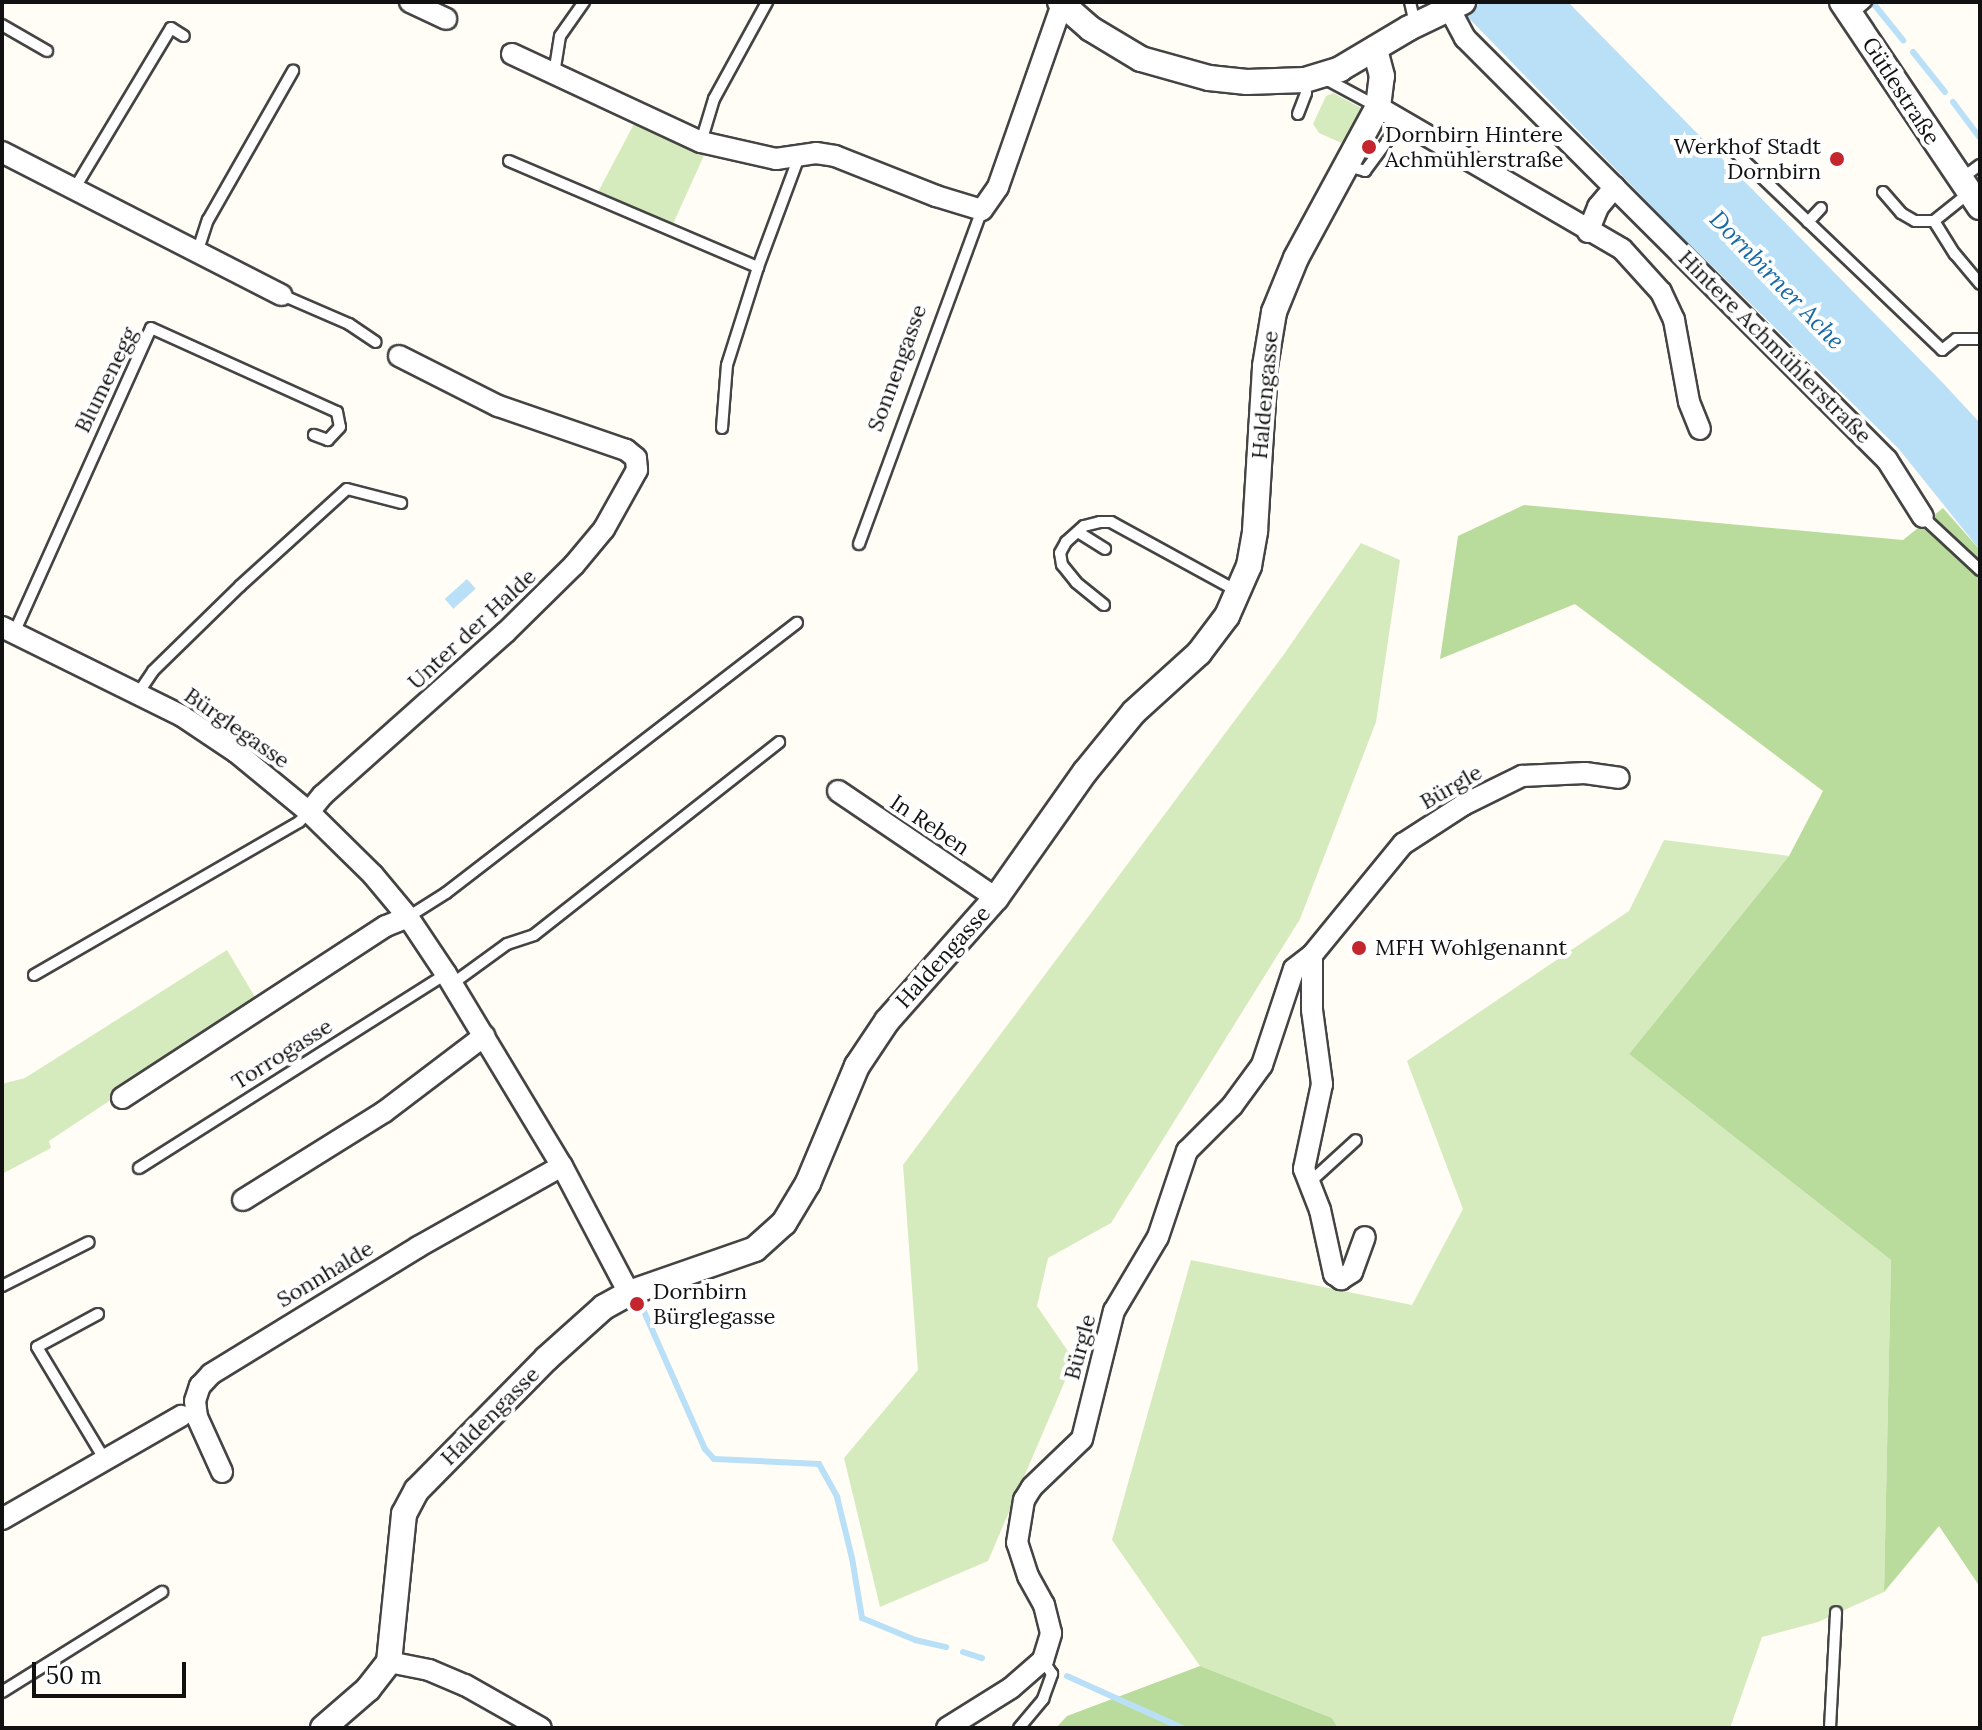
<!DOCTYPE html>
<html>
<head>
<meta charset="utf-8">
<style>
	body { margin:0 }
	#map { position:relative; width:1982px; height:1730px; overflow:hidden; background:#fffdf5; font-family:Lora,serif }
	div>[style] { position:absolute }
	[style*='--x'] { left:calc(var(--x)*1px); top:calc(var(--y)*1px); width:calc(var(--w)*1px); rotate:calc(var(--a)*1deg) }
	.green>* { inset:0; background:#d5ebbd }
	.forest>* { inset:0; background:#b9dc9c }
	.water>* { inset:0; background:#b9e0f7; transform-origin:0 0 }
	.stream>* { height:6px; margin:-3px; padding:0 3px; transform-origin:3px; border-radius:3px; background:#b9e0f7 }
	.roads { filter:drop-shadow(2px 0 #444) drop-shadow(-2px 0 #444) drop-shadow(0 2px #444) drop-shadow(0 -2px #444) }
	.service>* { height:10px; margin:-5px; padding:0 5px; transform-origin:5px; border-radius:5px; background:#fff }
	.minor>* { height:20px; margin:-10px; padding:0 10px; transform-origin:10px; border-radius:10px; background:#fff }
	.tertiary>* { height:24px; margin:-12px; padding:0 12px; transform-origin:12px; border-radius:12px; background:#fff }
	.dots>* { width:22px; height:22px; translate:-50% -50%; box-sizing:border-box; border:4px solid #fff; border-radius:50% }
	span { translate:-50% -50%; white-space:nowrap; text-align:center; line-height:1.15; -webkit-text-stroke:8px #fff; paint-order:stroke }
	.street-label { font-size:22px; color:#111 }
	.poi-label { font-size:22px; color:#111 }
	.left { translate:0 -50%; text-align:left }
	.right { translate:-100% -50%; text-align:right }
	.water-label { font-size:24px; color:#1768a6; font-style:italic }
	.frame { position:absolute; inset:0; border:4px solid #111; pointer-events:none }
	.scale { position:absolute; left:32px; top:1662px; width:154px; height:36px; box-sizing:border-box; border:4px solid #111; border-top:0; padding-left:10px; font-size:24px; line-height:28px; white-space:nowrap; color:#111; -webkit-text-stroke:6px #fff; paint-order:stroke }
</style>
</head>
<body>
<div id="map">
	<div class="green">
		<div style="clip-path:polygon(1333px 93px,1363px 109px,1346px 145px,1319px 133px,1313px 124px,1326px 96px)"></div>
		<div style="clip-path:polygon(635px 122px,706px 151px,673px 224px,597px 194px)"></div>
		<div style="clip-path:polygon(1361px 543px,1400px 560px,1376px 722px,1300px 919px,1111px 1223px,1048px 1258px,1037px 1306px,1074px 1360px,988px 1561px,880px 1607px,844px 1458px,918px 1370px,903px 1165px,1282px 657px)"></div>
		<div style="clip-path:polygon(1664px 840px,1789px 856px,1629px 1054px,1891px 1260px,1884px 1592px,1818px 1622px,1762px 1637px,1730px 1728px,1338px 1728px,1332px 1718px,1200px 1666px,1112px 1540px,1191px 1260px,1412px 1305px,1463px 1209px,1407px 1061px,1629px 911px)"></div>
		<div style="clip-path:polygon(227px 950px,258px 1002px,49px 1141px,51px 1148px,2px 1174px,2px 1084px,25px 1078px)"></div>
	</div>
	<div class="forest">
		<div style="clip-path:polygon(1524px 505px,1903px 540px,1943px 508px,1980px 550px,1980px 1587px,1939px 1526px,1884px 1592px,1891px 1260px,1629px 1054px,1789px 856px,1823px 791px,1575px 604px,1440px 659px,1458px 536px)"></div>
		<div style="clip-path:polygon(1200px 1666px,1332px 1718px,1338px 1728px,1056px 1728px,1067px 1716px)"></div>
	</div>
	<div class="water">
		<div style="clip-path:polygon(1453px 2px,1568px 2px,1942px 382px,1980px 423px,1980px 550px,1898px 448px,1673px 228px)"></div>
		<div style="left:467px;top:579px;width:13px;height:30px;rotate:48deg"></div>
	</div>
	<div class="stream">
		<div style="--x:1873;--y:3;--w:48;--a:51"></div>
		<div style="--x:1913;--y:52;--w:51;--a:51.3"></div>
		<div style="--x:1953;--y:102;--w:45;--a:53.1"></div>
		<div style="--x:642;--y:1307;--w:155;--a:66.1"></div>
		<div style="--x:705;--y:1449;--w:13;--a:48"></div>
		<div style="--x:714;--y:1459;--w:105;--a:2.7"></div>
		<div style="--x:819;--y:1464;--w:38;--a:61"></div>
		<div style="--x:837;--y:1497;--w:63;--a:76.2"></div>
		<div style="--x:852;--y:1558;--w:61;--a:80.5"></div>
		<div style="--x:862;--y:1618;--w:57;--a:22.5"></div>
		<div style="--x:915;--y:1640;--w:32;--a:13"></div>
		<div style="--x:963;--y:1652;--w:20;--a:18"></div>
		<div style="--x:1067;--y:1676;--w:126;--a:24.3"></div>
	</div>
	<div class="roads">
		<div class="service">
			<div style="--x:1410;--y:2;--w:22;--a:77"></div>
			<div style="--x:1851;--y:15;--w:20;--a:-41"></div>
			<div style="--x:2;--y:25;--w:52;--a:30"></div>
			<div style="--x:554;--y:74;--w:38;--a:-81"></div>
			<div style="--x:560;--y:36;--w:42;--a:-54.8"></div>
			<div style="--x:1322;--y:77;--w:64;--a:28.2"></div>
			<div style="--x:1298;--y:114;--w:22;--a:-69"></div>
			<div style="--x:1306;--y:93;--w:11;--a:-95"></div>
			<div style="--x:701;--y:142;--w:45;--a:-73.2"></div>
			<div style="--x:714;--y:99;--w:111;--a:-61.3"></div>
			<div style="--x:1732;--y:149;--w:291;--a:43.7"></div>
			<div style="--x:1942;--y:350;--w:18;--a:-38"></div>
			<div style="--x:1956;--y:339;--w:24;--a:0"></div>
			<div style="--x:509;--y:161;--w:271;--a:23.1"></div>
			<div style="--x:758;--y:267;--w:117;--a:-69.6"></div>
			<div style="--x:1348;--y:166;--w:18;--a:16"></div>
			<div style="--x:1365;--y:171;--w:62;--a:-53.5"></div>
			<div style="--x:1962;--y:178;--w:22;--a:-36"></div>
			<div style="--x:73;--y:191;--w:190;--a:-59"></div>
			<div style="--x:171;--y:28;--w:15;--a:32"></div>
			<div style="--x:1883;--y:192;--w:28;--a:49"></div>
			<div style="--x:1901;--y:213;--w:16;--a:30"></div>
			<div style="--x:1915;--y:221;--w:19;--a:0"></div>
			<div style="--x:1934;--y:221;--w:45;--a:-38.7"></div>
			<div style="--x:1934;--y:221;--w:39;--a:58"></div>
			<div style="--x:1955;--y:254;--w:39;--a:50"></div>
			<div style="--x:1808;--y:222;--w:19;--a:-47"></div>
			<div style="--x:197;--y:253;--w:35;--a:-72"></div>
			<div style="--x:208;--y:220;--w:172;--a:-60.3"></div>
			<div style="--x:282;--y:295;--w:73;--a:23.4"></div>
			<div style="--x:349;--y:324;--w:32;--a:34"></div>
			<div style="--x:722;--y:428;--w:63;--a:-85.5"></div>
			<div style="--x:727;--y:365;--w:103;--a:-72.4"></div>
			<div style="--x:1923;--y:517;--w:78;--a:42.9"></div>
			<div style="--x:1078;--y:532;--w:32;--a:32"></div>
			<div style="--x:859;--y:544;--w:356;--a:-69.8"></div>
			<div style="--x:1104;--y:605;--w:36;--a:-141"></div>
			<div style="--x:1076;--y:582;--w:22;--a:-129"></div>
			<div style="--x:1062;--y:565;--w:12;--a:-99"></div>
			<div style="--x:1060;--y:553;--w:13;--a:-61"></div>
			<div style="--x:1066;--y:542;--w:24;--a:-42"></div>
			<div style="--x:1084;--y:526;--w:16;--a:-14"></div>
			<div style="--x:1100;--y:522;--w:11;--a:0"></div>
			<div style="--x:1111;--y:522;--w:144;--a:28.7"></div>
			<div style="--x:14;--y:633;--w:334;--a:-65.8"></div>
			<div style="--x:151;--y:328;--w:204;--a:24.3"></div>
			<div style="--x:337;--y:412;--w:15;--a:79"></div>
			<div style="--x:340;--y:427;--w:18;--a:133"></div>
			<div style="--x:328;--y:440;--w:15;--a:-160"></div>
			<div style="--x:139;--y:692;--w:25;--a:-56"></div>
			<div style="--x:153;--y:671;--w:122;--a:-44.3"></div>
			<div style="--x:240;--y:586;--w:144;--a:-42.2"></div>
			<div style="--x:347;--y:489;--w:56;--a:14.5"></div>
			<div style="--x:408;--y:917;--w:45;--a:-32.3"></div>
			<div style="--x:446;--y:893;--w:443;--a:-37.6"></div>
			<div style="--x:34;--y:975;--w:306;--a:-30"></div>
			<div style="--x:299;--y:822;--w:14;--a:-45"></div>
			<div style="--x:452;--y:984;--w:68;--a:-36"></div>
			<div style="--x:507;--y:944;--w:28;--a:-18"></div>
			<div style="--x:534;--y:935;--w:312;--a:-38.2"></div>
			<div style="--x:139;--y:1168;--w:363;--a:-32.3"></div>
			<div style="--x:1310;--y:1182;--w:62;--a:-42.4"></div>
			<div style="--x:2;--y:1286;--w:97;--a:-26.8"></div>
			<div style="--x:98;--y:1314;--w:69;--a:151.6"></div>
			<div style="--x:37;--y:1347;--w:132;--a:59"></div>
			<div style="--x:2;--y:1692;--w:189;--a:-32"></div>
			<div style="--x:1019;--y:1728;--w:38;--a:-50"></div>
			<div style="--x:1043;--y:1699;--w:27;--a:-70"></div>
			<div style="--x:1052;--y:1674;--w:17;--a:-123"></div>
			<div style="--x:1830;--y:1728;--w:116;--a:-87"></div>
		</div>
		<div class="minor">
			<div style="--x:410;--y:2;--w:40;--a:25"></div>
			<div style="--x:1449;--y:8;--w:34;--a:62"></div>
			<div style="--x:1465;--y:38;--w:597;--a:45"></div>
			<div style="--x:1887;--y:460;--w:67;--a:57.7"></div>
			<div style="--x:512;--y:54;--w:208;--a:25"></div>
			<div style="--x:701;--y:142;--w:77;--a:12.8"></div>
			<div style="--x:776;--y:159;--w:40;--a:-8.5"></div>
			<div style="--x:816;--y:153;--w:19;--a:9"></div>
			<div style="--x:835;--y:156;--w:109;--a:21.6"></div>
			<div style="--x:936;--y:196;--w:48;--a:16.9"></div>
			<div style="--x:982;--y:210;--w:28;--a:-55"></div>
			<div style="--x:998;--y:187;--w:194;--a:-70.7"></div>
			<div style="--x:1378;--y:107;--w:282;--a:30.2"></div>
			<div style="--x:1622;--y:249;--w:58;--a:47.8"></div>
			<div style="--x:1661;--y:292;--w:31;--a:65"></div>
			<div style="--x:1674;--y:320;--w:83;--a:79.6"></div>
			<div style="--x:1689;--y:402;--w:29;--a:68"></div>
			<div style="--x:2;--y:152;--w:314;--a:27.1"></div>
			<div style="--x:1588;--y:232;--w:27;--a:-68"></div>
			<div style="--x:1598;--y:207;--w:26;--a:-50"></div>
			<div style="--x:2;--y:627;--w:201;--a:26.3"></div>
			<div style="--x:182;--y:716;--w:65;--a:33.7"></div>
			<div style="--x:236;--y:752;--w:94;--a:39.4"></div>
			<div style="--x:309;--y:812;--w:90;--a:44.5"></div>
			<div style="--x:373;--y:875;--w:55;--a:50.2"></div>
			<div style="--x:408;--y:917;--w:69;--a:56.3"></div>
			<div style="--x:446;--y:974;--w:224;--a:58.9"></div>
			<div style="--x:562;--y:1166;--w:144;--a:62.2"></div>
			<div style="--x:838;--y:791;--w:191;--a:34.1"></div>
			<div style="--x:309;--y:812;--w:22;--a:-51"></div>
			<div style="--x:323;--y:795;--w:244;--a:-41.7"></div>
			<div style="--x:505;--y:633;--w:97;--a:-44.6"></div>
			<div style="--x:574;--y:565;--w:47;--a:-50.2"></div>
			<div style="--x:604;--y:529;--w:68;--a:-60.8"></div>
			<div style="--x:637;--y:470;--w:12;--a:-95"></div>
			<div style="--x:636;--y:458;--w:13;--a:-141"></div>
			<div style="--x:626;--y:450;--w:135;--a:-161"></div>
			<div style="--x:498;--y:406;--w:111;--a:-153.2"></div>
			<div style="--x:1312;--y:955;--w:55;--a:90"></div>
			<div style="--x:1312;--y:1010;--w:75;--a:82.3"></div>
			<div style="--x:1322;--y:1084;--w:87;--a:102"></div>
			<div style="--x:1304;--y:1169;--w:44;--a:68.7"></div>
			<div style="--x:1320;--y:1210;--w:66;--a:77.7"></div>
			<div style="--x:1334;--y:1274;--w:9;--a:36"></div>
			<div style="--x:1341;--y:1279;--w:13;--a:-32"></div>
			<div style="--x:1352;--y:1272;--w:37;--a:-70"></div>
			<div style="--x:122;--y:1098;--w:315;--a:-33.1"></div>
			<div style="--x:386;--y:926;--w:24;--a:-22"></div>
			<div style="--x:243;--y:1200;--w:166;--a:-32"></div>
			<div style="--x:384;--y:1112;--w:126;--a:-37.2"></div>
			<div style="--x:222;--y:1472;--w:60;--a:-114.4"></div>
			<div style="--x:197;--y:1417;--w:16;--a:-97"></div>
			<div style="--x:195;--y:1401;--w:16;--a:-72"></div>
			<div style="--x:200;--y:1386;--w:16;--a:-47"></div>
			<div style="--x:211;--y:1374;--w:243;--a:-31.5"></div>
			<div style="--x:418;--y:1247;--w:165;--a:-29.4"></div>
			<div style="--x:2;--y:1519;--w:207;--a:-29.9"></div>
			<div style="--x:389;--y:1662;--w:41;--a:11.3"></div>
			<div style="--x:429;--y:1670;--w:39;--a:23"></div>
			<div style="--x:465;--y:1685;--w:87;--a:29.5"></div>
			<div style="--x:947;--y:1728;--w:75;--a:-32"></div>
			<div style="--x:1011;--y:1688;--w:43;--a:-41.2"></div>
			<div style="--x:1043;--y:1660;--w:28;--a:-73"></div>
			<div style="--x:1051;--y:1633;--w:29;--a:-104"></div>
			<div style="--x:1044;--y:1605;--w:33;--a:-119"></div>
			<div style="--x:1028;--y:1576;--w:35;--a:-108"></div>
			<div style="--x:1017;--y:1543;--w:44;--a:-80.8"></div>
			<div style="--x:1024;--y:1500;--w:15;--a:-58"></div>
			<div style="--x:1032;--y:1487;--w:69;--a:-43.8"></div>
			<div style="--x:1082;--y:1439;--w:132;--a:-76"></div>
			<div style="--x:1114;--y:1311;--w:86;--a:-59.3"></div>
			<div style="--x:1158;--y:1237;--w:91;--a:-71.4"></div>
			<div style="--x:1187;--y:1151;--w:64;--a:-45"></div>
			<div style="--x:1232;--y:1106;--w:51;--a:-53.8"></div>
			<div style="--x:1262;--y:1065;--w:101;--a:-71.6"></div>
			<div style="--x:1294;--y:969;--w:23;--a:-38"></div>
			<div style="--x:1312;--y:955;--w:144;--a:-50.7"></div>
			<div style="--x:1403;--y:844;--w:72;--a:-33"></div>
			<div style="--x:1463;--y:805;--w:66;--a:-26.2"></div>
			<div style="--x:1522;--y:776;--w:63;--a:-2.7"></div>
			<div style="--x:1585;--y:773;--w:34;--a:8"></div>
		</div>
		<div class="tertiary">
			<div style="--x:1060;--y:2;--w:41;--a:41.1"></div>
			<div style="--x:1091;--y:29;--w:58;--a:31"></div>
			<div style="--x:1141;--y:59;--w:71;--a:15.6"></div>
			<div style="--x:1209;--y:78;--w:38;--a:6"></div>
			<div style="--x:1247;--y:82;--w:58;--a:-2"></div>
			<div style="--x:1305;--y:80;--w:37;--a:-17"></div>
			<div style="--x:1340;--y:69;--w:80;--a:-30.7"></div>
			<div style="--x:1409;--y:28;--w:60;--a:-25.7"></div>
			<div style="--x:1842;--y:2;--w:247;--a:56.1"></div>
			<div style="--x:323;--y:1728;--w:60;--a:-40.9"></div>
			<div style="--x:368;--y:1689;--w:34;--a:-52"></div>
			<div style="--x:389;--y:1662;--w:149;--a:-84.2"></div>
			<div style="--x:404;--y:1514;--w:27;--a:-62"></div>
			<div style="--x:417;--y:1490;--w:184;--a:-45.4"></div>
			<div style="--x:546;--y:1359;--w:78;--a:-41.9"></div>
			<div style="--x:604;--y:1307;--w:29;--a:-29"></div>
			<div style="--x:629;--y:1293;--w:133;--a:-19.2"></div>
			<div style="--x:755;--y:1249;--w:39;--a:-42"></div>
			<div style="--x:784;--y:1223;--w:47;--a:-59"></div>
			<div style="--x:808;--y:1183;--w:127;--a:-67.3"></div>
			<div style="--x:857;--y:1066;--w:54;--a:-56.3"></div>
			<div style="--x:887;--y:1021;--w:164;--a:-48.5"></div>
			<div style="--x:996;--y:898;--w:154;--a:-54.8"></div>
			<div style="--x:1085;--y:772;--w:77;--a:-50.8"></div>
			<div style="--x:1134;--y:712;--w:88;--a:-42.2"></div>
			<div style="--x:1199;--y:653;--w:46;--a:-52.9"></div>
			<div style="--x:1227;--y:616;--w:55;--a:-66.3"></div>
			<div style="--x:1249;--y:566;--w:36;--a:-80"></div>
			<div style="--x:1255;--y:531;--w:165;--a:-86.5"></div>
			<div style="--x:1265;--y:366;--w:55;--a:-80.5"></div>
			<div style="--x:1274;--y:312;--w:58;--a:-67.8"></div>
			<div style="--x:1296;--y:258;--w:172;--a:-61.5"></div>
			<div style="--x:1378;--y:107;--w:31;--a:-83"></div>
			<div style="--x:1382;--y:76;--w:28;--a:-105"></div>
		</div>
	</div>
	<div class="dots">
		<div style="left:1369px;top:147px;background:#c4262e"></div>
		<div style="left:1837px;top:159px;background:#c4262e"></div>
		<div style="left:1359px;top:948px;background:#c4262e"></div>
		<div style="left:637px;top:1304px;background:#c4262e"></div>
	</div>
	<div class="street-label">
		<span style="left:1901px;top:91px;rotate:57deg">Gütlestraße</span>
		<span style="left:1775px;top:347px;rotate:45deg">Hintere Achmühlerstraße</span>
		<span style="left:897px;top:368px;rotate:-70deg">Sonnengasse</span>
		<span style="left:106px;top:380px;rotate:-64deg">Blumenegg</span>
		<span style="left:1265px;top:395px;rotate:-85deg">Haldengasse</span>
		<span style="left:472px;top:629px;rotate:-43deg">Unter der Halde</span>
		<span style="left:237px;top:728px;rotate:35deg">Bürglegasse</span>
		<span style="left:1451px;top:787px;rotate:-30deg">Bürgle</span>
		<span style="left:930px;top:825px;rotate:34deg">In Reben</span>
		<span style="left:943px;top:957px;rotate:-48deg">Haldengasse</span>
		<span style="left:282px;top:1054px;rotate:-32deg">Torrogasse</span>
		<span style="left:325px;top:1274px;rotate:-31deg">Sonnhalde</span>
		<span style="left:1080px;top:1347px;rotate:-75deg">Bürgle</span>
		<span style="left:490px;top:1416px;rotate:-45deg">Haldengasse</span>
	</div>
	<div class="poi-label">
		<span class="left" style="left:1385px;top:147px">Dornbirn Hintere<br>Achmühlerstraße</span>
		<span class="right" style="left:1821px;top:159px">Werkhof Stadt<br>Dornbirn</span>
		<span class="left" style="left:1375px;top:948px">MFH Wohlgenannt</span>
		<span class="left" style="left:653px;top:1304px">Dornbirn<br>Bürglegasse</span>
	</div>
	<div class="water-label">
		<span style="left:1777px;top:280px;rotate:46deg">Dornbirner Ache</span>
	</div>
	<div class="frame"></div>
	<div class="scale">50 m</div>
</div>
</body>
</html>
